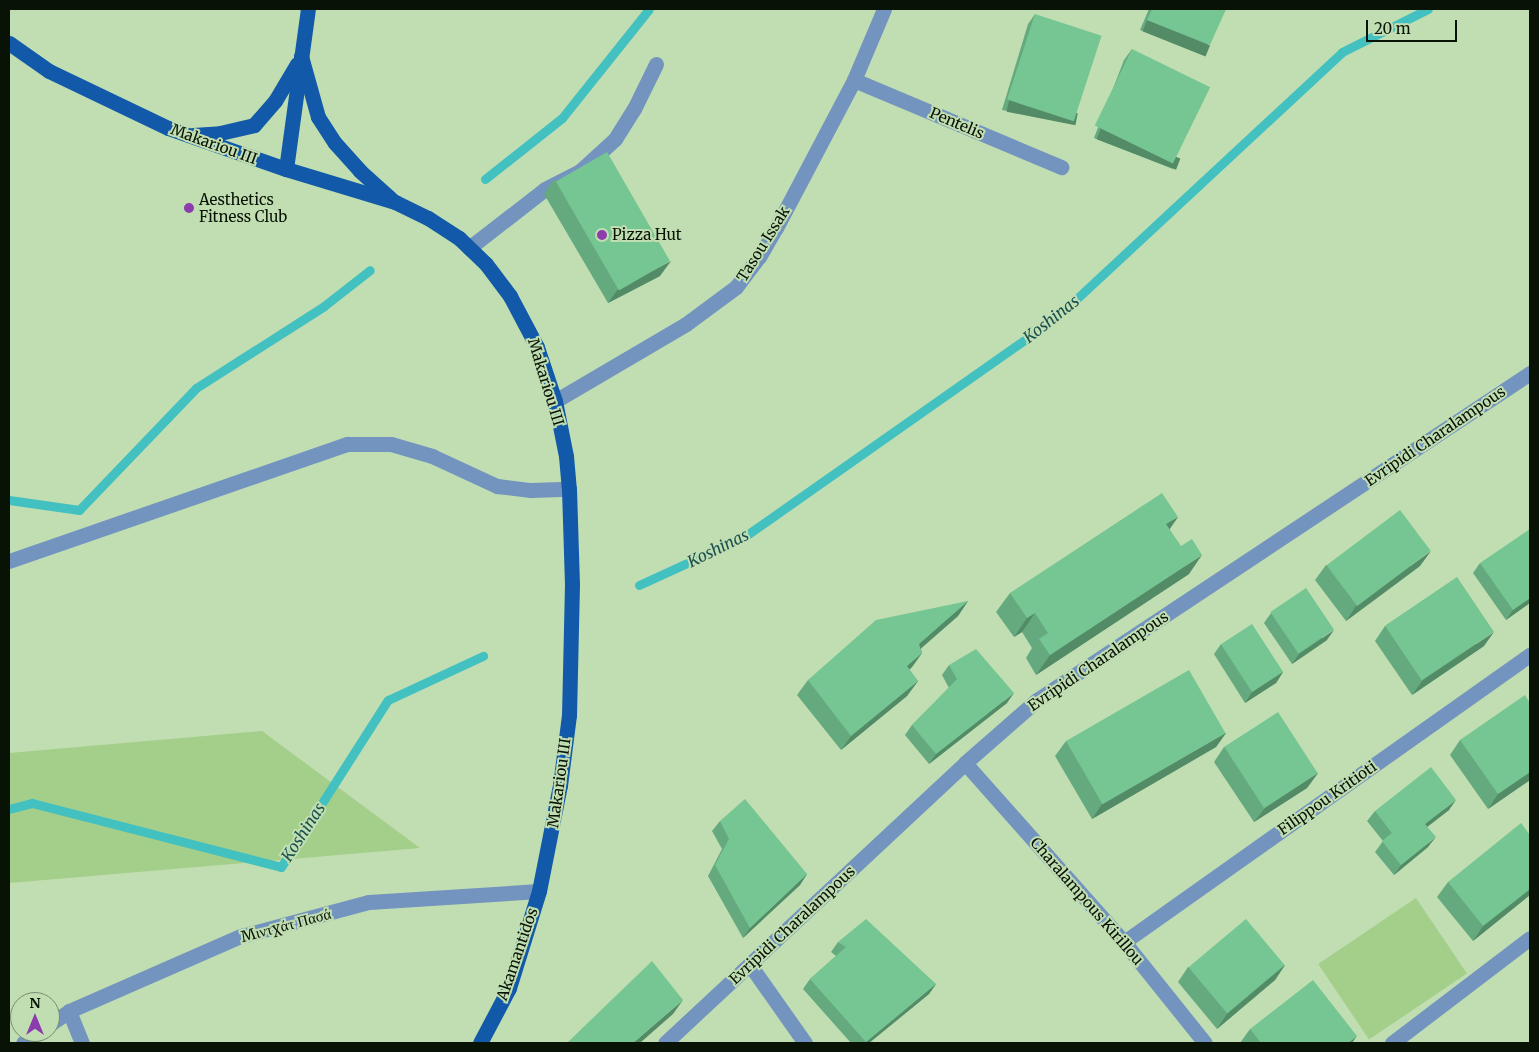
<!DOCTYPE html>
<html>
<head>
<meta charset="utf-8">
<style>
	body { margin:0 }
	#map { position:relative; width:1539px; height:1052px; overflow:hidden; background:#c1deb2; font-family:Merriweather,serif }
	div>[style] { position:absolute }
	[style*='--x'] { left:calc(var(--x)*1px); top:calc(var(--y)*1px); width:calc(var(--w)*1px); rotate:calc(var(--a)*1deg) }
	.green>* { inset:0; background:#a3cf8a; transform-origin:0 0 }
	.stream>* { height:9px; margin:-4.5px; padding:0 4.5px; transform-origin:4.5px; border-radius:4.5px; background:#43c0c0 }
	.minor>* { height:15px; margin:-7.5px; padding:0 7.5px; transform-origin:7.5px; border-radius:7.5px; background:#7294bf }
	.major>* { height:15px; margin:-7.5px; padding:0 7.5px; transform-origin:7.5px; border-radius:7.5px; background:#125aa9 }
	.wall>* { inset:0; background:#65aa7e }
	.shaded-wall>* { inset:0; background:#538b67; transform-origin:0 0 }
	.building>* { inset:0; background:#76c693; transform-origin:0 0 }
	.dots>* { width:14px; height:14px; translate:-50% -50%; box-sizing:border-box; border:2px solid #c1deb2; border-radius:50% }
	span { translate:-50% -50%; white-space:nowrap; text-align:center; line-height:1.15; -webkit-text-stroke:4px #c1deb2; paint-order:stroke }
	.street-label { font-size:15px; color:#091305 }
	.poi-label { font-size:15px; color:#091305 }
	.left { translate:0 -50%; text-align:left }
	.water-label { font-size:16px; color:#194f4f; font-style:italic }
	.frame { position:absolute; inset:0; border:10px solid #091305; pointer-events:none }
	.north { position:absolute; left:10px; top:992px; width:50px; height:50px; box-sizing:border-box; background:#c1deb2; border:1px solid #778d6d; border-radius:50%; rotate:0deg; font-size:14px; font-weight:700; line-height:20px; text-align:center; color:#091305 }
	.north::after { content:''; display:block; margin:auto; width:18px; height:22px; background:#8c3cac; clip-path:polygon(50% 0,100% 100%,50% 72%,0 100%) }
	.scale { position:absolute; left:1366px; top:20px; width:91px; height:22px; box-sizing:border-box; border:2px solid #091305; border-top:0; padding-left:6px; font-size:15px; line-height:18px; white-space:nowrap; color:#091305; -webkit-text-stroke:4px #c1deb2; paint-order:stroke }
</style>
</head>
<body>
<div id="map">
	<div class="green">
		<div style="clip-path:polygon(262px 731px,420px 848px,9px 883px,9px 753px)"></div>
		<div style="left:1416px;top:898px;width:91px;height:118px;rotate:56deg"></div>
	</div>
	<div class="stream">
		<div style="--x:485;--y:179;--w:98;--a:-38.4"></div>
		<div style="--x:562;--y:118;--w:139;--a:-51.4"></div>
		<div style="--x:9;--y:500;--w:71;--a:8.1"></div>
		<div style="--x:79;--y:510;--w:169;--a:-46.2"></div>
		<div style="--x:196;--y:388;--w:152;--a:-32.6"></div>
		<div style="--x:324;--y:306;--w:58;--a:-38"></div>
		<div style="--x:639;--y:585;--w:115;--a:-24.6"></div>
		<div style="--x:744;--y:537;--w:383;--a:-35.1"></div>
		<div style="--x:1057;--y:317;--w:389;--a:-42.9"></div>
		<div style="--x:1342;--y:52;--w:96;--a:-26.6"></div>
		<div style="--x:9;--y:809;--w:24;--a:-15"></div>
		<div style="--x:32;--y:803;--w:257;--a:14.4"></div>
		<div style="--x:281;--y:867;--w:198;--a:-57.4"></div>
		<div style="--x:388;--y:700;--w:105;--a:-24.9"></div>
	</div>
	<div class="minor">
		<div style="--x:854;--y:80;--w:225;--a:22.8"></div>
		<div style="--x:469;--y:248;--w:96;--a:-37.8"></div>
		<div style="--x:545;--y:189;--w:39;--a:-27"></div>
		<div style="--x:580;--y:171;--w:47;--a:-42.4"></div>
		<div style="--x:615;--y:139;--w:36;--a:-58"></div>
		<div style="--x:634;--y:109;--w:50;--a:-63.9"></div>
		<div style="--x:555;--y:401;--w:152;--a:-30.4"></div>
		<div style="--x:686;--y:324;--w:62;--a:-36.5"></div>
		<div style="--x:736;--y:287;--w:38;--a:-53"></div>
		<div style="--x:759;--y:257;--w:34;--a:-60"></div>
		<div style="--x:776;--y:228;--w:167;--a:-62.2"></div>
		<div style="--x:854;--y:80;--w:77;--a:-67.1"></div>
		<div style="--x:9;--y:561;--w:358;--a:-19.1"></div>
		<div style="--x:347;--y:444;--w:44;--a:0"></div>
		<div style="--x:391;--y:444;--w:43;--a:16.3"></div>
		<div style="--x:432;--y:456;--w:72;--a:24.8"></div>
		<div style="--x:497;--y:486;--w:34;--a:7"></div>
		<div style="--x:531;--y:490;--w:38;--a:-2"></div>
		<div style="--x:965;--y:763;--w:239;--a:48.4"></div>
		<div style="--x:1124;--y:942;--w:129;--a:51.3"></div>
		<div style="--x:1124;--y:942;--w:497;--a:-35.3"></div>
		<div style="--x:750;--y:965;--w:95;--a:54.8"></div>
		<div style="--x:69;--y:1011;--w:35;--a:68"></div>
		<div style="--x:50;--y:1024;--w:23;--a:-34"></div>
		<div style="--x:69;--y:1011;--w:188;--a:-23.6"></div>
		<div style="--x:241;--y:936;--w:132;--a:-14.9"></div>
		<div style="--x:369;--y:902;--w:170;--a:-3.7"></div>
		<div style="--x:23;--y:1043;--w:19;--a:-35"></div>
		<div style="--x:665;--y:1043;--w:410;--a:-43"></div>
		<div style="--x:965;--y:763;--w:96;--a:-41.2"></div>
		<div style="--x:1037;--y:700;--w:592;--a:-33.56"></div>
		<div style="--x:1392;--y:1043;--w:173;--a:-37.3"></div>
	</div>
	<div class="major">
		<div style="--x:9;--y:43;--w:49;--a:35"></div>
		<div style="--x:49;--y:71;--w:132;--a:25.6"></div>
		<div style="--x:168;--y:128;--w:125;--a:19.2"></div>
		<div style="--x:286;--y:169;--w:114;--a:16.8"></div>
		<div style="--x:395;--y:202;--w:37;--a:26"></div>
		<div style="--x:428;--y:218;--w:37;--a:33"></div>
		<div style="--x:459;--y:238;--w:37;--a:44"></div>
		<div style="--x:486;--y:264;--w:40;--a:53"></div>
		<div style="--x:510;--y:296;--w:58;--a:62.1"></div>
		<div style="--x:537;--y:347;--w:57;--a:71.6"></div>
		<div style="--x:555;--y:401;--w:56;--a:78.7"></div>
		<div style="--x:566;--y:456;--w:33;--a:85"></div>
		<div style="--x:569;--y:489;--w:95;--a:88.2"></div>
		<div style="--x:572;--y:584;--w:131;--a:91.3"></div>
		<div style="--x:569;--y:715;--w:71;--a:97.3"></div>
		<div style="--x:560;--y:785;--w:108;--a:101.2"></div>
		<div style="--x:539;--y:891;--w:102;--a:107.2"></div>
		<div style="--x:509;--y:988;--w:62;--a:117.8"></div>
		<div style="--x:301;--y:56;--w:63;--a:74.4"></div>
		<div style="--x:318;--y:117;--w:31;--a:57"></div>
		<div style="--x:335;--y:143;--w:38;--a:48"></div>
		<div style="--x:360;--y:171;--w:42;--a:42.1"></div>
		<div style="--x:193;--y:135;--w:27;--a:-4"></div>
		<div style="--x:220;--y:133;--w:35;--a:-13"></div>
		<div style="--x:254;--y:125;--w:32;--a:-49"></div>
		<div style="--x:275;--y:101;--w:43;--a:-59.3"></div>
		<div style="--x:286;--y:169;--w:162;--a:-82.2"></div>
	</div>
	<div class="wall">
		<div style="clip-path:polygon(1149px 9px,1226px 9px,1203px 55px,1140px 30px)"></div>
		<div style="clip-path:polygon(1035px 14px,1071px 124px,1002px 110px,1028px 24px)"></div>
		<div style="clip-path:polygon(1132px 49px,1173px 169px,1094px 138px,1124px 60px)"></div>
		<div style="clip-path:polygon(554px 179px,660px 276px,608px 303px,544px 194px)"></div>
		<div style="clip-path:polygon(1178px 517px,1169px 529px,1189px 574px,1036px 675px,1026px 658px,1032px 648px,1022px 632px,1014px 637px,996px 612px,1010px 593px)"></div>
		<div style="clip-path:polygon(1480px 563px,1530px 603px,1506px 620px,1473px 573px)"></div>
		<div style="clip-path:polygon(1326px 565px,1420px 566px,1346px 621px,1315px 580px)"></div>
		<div style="clip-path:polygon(968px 601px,958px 616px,921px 648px,922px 653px,912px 667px,909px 670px,918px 681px,907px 696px,841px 750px,797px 695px,808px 680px)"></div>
		<div style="clip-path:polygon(1271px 613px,1327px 640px,1292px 664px,1264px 623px)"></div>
		<div style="clip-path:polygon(1385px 626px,1484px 646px,1412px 695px,1375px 641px)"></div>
		<div style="clip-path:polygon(1221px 644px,1283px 672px,1276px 683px,1245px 703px,1214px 654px)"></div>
		<div style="clip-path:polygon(949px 665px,1007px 703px,929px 764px,905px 735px,912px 725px,949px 688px,942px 675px)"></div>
		<div style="clip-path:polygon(1530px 703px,1530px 780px,1488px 809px,1450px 755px,1460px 740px)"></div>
		<div style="clip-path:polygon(1226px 733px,1216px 747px,1092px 819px,1055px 756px,1066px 741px)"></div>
		<div style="clip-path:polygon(1224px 747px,1318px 773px,1307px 788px,1254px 822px,1214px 762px)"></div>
		<div style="clip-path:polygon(1449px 810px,1427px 827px,1428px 847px,1394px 875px,1375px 852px,1383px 841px,1367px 821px,1375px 811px)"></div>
		<div style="clip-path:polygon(720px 821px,807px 874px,800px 885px,743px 938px,708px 876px,722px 849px,712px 831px)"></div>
		<div style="clip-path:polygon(1530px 835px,1530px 895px,1473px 941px,1437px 897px,1448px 882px)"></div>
		<div style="clip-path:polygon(838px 942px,936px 984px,929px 994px,869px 1043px,851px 1043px,803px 989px,810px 979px,836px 956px,831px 952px)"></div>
		<div style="clip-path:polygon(1285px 965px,1275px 980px,1217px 1029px,1178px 982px,1188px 967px)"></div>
		<div style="clip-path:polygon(1250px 1029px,1352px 1043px,1240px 1043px)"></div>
	</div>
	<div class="shaded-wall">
		<div style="left:1147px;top:20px;width:68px;height:12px;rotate:22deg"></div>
		<div style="left:1009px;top:100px;width:70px;height:12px;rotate:11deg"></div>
		<div style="left:1101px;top:128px;width:85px;height:12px;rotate:21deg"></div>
		<div style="clip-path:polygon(671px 261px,660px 276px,608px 303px,618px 289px)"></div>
		<div style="clip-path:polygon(1178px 517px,1165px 536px,1166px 524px)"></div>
		<div style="clip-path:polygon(1431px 551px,1420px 566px,1346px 621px,1356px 606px)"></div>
		<div style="clip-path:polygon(1202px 555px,1189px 574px,1036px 675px,1050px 655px)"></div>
		<div style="clip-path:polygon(1530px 598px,1530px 603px,1506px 620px,1513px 610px)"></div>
		<div style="clip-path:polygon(968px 601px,958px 616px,909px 659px,919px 644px)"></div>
		<div style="clip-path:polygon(1035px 613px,1022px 632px,1014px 637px,1027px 618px)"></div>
		<div style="clip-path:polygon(1334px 630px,1327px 640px,1292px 664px,1299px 654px)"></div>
		<div style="clip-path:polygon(1494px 632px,1484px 646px,1412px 695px,1423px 680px)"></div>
		<div style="clip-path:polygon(922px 653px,912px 667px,896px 681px,907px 666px)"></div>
		<div style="clip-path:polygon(1283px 672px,1276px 683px,1245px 703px,1252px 692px)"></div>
		<div style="clip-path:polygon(918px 681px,907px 696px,841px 750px,851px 736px)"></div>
		<div style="clip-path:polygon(1014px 693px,1007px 703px,929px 764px,936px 754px)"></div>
		<div style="clip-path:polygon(1226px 733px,1216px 747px,1092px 819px,1102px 804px)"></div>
		<div style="clip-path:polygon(1530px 772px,1530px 780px,1488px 809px,1498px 794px)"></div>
		<div style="clip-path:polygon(1318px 773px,1307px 788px,1254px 822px,1265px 808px)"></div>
		<div style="clip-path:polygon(1456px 800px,1449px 810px,1418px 834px,1425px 824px)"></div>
		<div style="clip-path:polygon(1436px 837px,1428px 847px,1394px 875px,1401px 865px)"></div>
		<div style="clip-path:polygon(807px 874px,800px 885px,743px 938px,750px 928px)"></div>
		<div style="clip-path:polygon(1530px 889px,1530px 895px,1473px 941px,1483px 926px)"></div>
		<div style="clip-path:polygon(1285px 965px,1275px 980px,1217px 1029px,1227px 1014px)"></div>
		<div style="clip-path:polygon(936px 984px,929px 994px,869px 1043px,865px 1043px)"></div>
		<div style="clip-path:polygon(683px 1000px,673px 1014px,640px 1043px,633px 1043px)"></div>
		<div style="clip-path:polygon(1357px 1036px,1352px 1043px,1348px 1043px)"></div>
	</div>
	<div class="building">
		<div style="clip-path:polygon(1152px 9px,1226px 9px,1210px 45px,1147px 20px)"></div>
		<div style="left:1035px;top:14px;width:70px;height:90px;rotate:18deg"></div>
		<div style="left:1132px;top:49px;width:87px;height:85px;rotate:26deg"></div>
		<div style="left:607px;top:152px;width:126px;height:59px;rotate:60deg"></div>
		<div style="clip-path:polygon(1162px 493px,1178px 517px,1166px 524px,1181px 546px,1192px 539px,1202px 555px,1050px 655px,1039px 639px,1048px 633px,1035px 613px,1027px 618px,1010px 593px)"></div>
		<div style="left:1400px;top:510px;width:51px;height:92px;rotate:53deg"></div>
		<div style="clip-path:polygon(1530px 529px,1530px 598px,1513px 610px,1480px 563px)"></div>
		<div style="left:1457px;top:577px;width:66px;height:87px;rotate:56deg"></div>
		<div style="left:1306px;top:588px;width:50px;height:43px;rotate:56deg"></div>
		<div style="clip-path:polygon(968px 601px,919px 644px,922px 653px,907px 666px,918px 681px,851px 736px,808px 680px,876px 620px)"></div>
		<div style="left:1252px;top:624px;width:57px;height:37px;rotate:57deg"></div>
		<div style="clip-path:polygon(976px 649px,1014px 693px,936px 754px,912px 725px,957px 679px,949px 665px)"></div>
		<div style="left:1189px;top:670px;width:73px;height:142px;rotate:60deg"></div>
		<div style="clip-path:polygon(1525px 695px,1530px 703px,1530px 772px,1498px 794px,1460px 740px)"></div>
		<div style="left:1278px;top:712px;width:73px;height:64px;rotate:57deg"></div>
		<div style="clip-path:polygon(1431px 767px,1456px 800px,1425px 824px,1436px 837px,1401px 865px,1382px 841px,1392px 833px,1375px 811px)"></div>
		<div style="clip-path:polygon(745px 799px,807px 874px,750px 928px,715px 865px,729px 839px,720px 821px)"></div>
		<div style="clip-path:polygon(1521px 823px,1530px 835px,1530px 889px,1483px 926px,1448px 882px)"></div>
		<div style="clip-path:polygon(866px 919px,936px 984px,866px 1042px,810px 979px,846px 947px,838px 942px)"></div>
		<div style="left:1246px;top:919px;width:60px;height:75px;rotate:50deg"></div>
		<div style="clip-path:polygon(652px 961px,683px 1000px,633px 1043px,567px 1043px)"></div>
		<div style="clip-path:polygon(1313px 980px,1357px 1036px,1348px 1043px,1261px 1043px,1250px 1029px)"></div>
	</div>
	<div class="dots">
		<div style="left:189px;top:208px;background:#8c3cac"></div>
		<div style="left:602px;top:235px;background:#8c3cac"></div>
	</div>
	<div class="street-label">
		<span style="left:957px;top:123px;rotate:23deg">Pentelis</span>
		<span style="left:214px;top:144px;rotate:20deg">Makariou III</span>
		<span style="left:763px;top:244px;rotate:-58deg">Tasou Issak</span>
		<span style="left:546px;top:382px;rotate:73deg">Makariou III</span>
		<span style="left:1435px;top:436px;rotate:-34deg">Evripidi Charalampous</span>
		<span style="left:1098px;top:661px;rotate:-34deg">Evripidi Charalampous</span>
		<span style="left:559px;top:783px;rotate:-82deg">Makariou III</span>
		<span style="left:1327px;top:798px;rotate:-35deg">Filippou Kritioti</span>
		<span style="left:1087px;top:901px;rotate:49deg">Charalampous Kirillou</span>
		<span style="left:286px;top:925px;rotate:-15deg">Μιντχάτ Πασά</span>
		<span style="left:792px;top:925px;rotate:-43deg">Evripidi Charalampous</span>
		<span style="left:517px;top:954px;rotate:-71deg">Akamantidos</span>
	</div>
	<div class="poi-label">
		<span class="left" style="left:199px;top:208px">Aesthetics<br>Fitness Club</span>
		<span class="left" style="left:612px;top:235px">Pizza Hut</span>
	</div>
	<div class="water-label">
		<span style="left:1051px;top:319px;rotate:-38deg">Koshinas</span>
		<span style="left:718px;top:548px;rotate:-26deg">Koshinas</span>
		<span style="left:303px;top:832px;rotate:-57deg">Koshinas</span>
	</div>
	<div class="frame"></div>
	<div class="north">N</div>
	<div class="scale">20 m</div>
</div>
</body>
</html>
